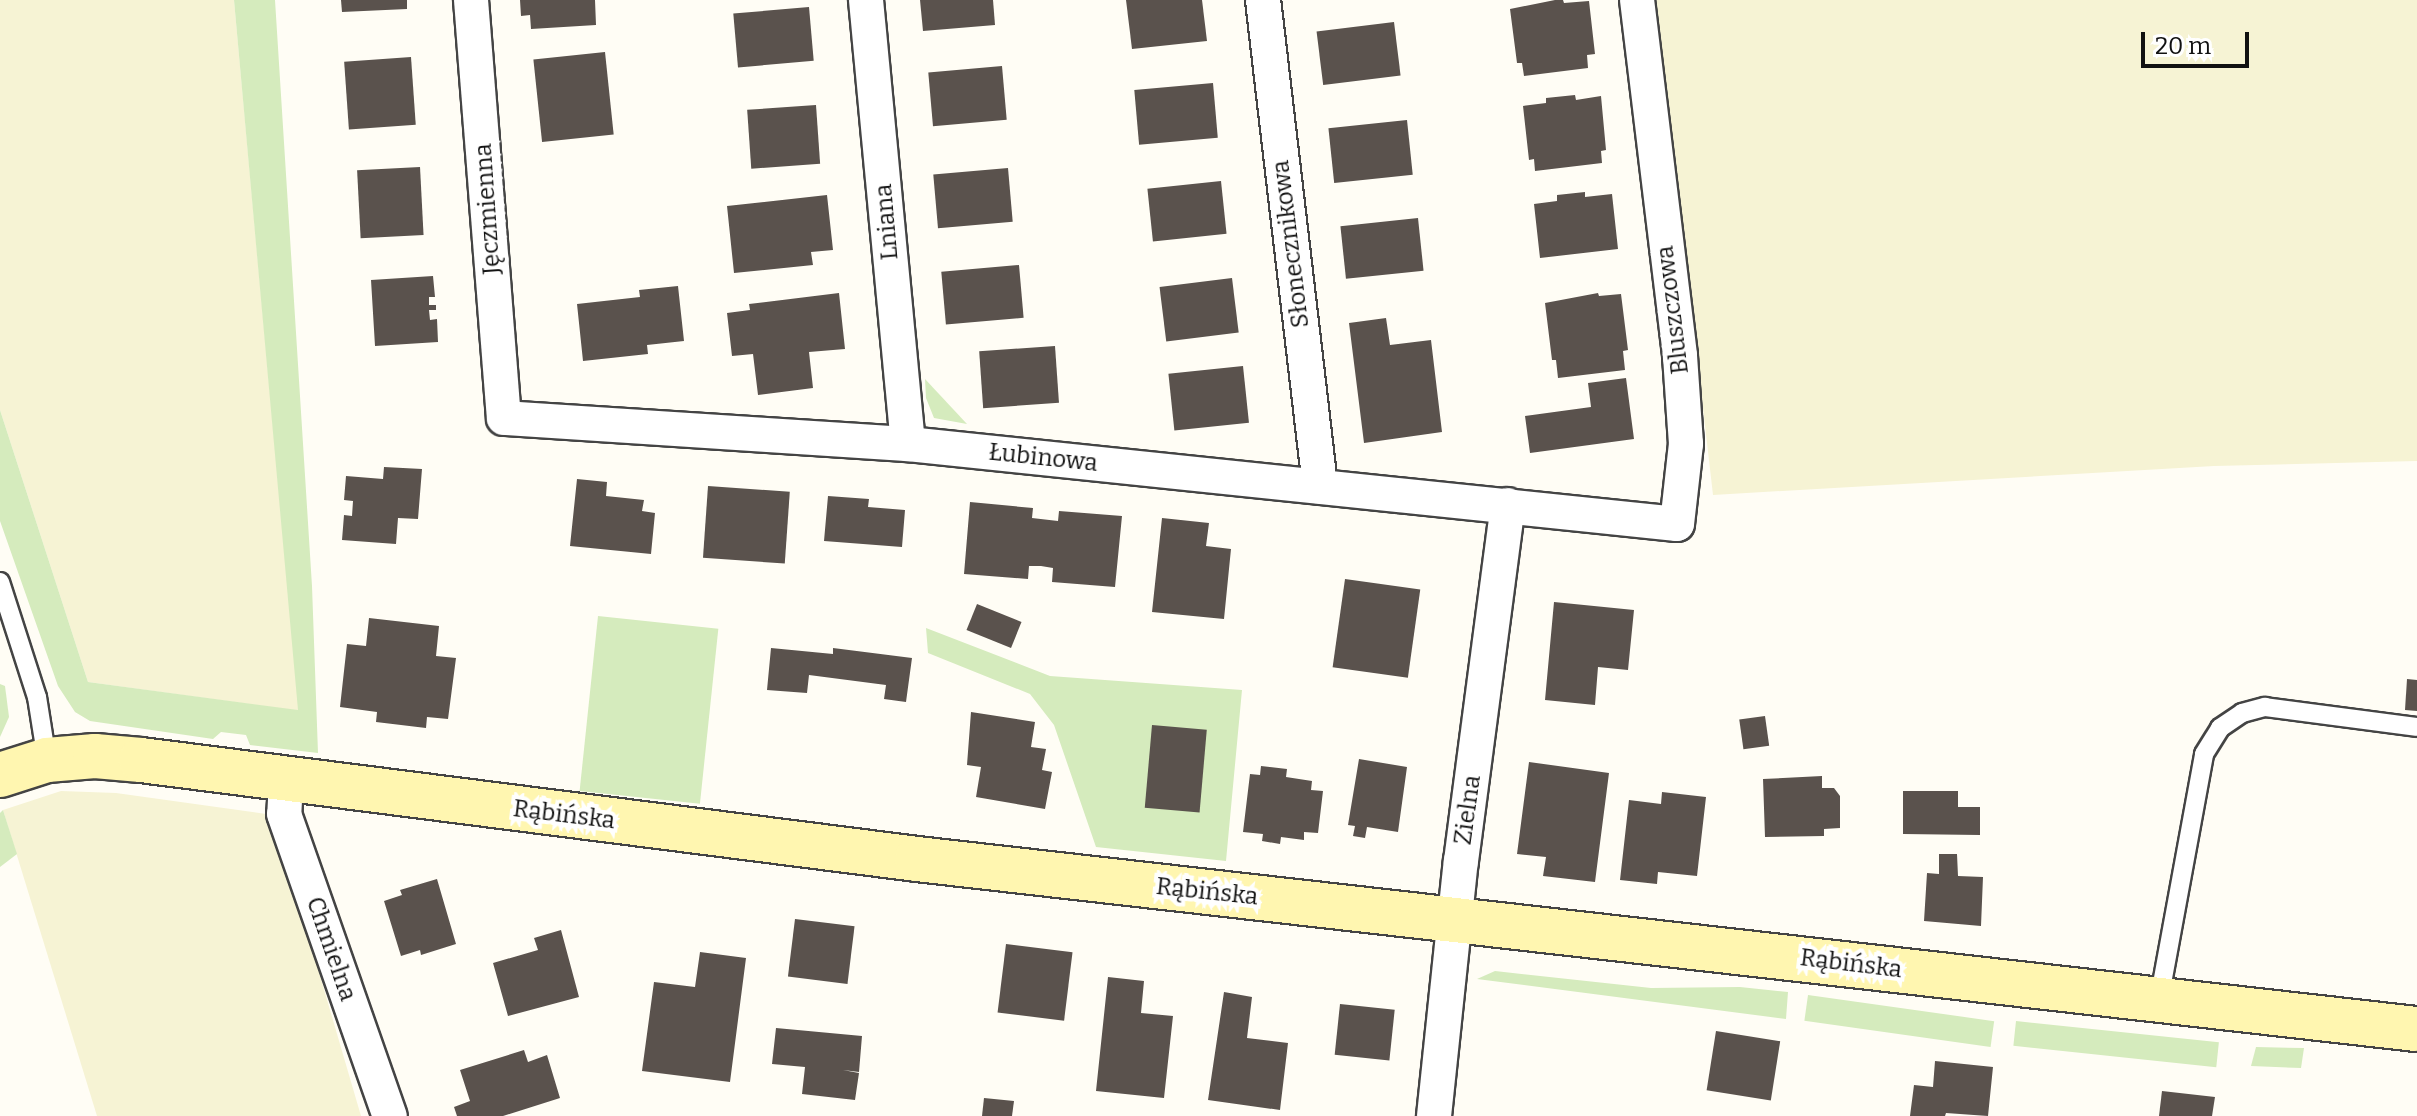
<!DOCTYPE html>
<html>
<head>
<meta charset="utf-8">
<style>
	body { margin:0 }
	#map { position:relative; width:2417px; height:1116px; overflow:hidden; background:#fffdf5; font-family:Bitter,serif }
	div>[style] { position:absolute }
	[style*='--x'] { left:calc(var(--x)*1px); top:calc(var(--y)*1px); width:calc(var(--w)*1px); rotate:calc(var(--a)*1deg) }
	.farmland>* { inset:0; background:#f6f3d4 }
	.green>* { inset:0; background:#d5ebbd; transform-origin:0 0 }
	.building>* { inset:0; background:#5a524d; transform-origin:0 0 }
	.roads { filter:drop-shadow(2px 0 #444) drop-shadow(-2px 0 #444) drop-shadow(0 2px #444) drop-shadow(0 -2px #444) }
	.lane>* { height:18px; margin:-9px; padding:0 9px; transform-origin:9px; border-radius:9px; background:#fff }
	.street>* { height:34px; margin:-17px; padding:0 17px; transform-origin:17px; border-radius:17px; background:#fff }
	.secondary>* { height:44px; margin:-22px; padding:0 22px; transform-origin:22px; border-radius:22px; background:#fff6b0 }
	span { translate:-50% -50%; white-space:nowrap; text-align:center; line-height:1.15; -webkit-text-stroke:8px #fff; paint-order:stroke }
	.street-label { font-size:24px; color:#111 }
	.scale { position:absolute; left:2141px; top:32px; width:108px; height:36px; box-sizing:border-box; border:4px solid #111; border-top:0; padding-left:10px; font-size:24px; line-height:28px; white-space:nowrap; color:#111; -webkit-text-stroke:6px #fff; paint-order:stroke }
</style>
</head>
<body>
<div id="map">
	<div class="farmland">
		<div style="clip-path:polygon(0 0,234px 0,299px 711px,88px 682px,0 410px)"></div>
		<div style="clip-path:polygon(1656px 0,2417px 0,2417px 461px,2214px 466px,1713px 495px)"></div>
		<div style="clip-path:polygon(61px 791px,116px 793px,273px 815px,361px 1116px,97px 1116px,3px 810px)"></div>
	</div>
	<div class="green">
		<div style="clip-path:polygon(234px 0,275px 0,312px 586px,318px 753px,250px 745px,246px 735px,221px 732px,213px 739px,90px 721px,75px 712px,58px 686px,0 521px,0 410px,88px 682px,298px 710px)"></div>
		<div style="clip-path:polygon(925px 379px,967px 424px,934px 418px,926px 398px)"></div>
		<div style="left:598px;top:616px;width:121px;height:176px;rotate:6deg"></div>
		<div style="clip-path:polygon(926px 628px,1050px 676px,1242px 690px,1226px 861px,1096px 847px,1054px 725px,1030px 694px,928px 653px)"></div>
		<div style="clip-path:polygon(0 684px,5px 686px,9px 717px,0 737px)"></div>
		<div style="clip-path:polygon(3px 810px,17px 854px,0 867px,0 813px)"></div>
		<div style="clip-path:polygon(1495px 971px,1651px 988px,1740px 987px,1788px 992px,1786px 1019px,1477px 979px)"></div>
		<div style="left:1808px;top:995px;width:188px;height:26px;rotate:8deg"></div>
		<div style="left:2016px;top:1021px;width:204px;height:25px;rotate:6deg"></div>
		<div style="clip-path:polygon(2256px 1047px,2304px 1048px,2301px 1068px,2251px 1066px)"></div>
	</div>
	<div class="building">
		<div style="clip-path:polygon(341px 0,407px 0,407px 9px,342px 12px)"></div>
		<div style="clip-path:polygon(520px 0,595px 0,596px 25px,531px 29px,530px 15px,521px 16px)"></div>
		<div style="clip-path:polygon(920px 0,993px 0,995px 25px,923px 31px)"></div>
		<div style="clip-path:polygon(1126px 0,1202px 0,1207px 41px,1132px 49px)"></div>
		<div style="clip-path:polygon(1555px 0,1563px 0,1564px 3px,1589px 1px,1595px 54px,1587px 55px,1588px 68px,1524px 76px,1522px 63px,1517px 63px,1510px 9px)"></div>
		<div style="left:809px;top:7px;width:54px;height:76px;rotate:85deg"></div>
		<div style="left:1394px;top:22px;width:54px;height:78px;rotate:83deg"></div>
		<div style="left:605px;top:52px;width:83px;height:72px;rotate:84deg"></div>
		<div style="left:411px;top:57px;width:68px;height:67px;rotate:86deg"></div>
		<div style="left:1002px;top:66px;width:54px;height:74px;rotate:85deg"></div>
		<div style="left:1213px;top:83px;width:55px;height:79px;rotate:85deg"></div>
		<div style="clip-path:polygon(1575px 95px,1576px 100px,1601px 96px,1606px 150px,1601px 151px,1602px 163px,1535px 171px,1534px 159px,1529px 160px,1523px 106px,1546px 103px,1546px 98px)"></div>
		<div style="left:816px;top:105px;width:59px;height:69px;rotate:86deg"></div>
		<div style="left:1407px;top:120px;width:55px;height:79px;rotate:84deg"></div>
		<div style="left:420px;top:167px;width:68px;height:63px;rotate:87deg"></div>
		<div style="left:1008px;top:168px;width:54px;height:75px;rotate:85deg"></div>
		<div style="left:1221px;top:181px;width:53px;height:74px;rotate:84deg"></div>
		<div style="clip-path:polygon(1585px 192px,1585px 197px,1612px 194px,1618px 249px,1540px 258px,1534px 204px,1557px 201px,1557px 195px)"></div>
		<div style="clip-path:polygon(827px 195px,833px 250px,811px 252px,813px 265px,734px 273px,727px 206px)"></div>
		<div style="left:1418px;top:218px;width:53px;height:78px;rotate:84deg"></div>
		<div style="left:1019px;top:265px;width:53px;height:78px;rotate:85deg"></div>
		<div style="clip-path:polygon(433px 276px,435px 297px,429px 297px,429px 305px,436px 305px,436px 310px,429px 310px,430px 320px,437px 319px,438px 342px,375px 346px,371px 280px)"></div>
		<div style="left:1232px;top:278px;width:55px;height:73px;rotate:83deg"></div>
		<div style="clip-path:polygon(678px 286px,684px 341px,647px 345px,648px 354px,583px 361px,577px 304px,640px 297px,639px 290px)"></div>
		<div style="clip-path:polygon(839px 293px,845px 349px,809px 352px,813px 388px,758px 395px,753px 354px,732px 356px,727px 313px,750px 310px,749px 304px)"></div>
		<div style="clip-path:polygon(1598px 293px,1599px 296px,1621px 294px,1628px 350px,1623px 351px,1625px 370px,1558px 378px,1556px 360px,1552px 360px,1545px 303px)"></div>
		<div style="clip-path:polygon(1386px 318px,1390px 345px,1431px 340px,1442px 432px,1364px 443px,1349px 323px)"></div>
		<div style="left:1055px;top:346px;width:57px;height:76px;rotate:86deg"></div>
		<div style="left:1243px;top:366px;width:57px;height:75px;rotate:84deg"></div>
		<div style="clip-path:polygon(1626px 378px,1634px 439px,1530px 453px,1525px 416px,1591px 407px,1588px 383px)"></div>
		<div style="clip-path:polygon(384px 467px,422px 469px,418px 519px,398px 518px,396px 544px,342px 540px,344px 515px,352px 516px,353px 501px,344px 500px,346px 476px,383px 479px)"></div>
		<div style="clip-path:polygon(577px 479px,607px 482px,606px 496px,644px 500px,642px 511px,655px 513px,651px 554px,570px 546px)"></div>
		<div style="left:708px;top:486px;width:82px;height:72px;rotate:4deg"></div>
		<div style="clip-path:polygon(828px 496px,869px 499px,868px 507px,905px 510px,902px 547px,824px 541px)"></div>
		<div style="clip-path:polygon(970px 502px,1033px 508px,1032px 518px,1058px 521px,1059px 511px,1122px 516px,1115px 587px,1052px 582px,1053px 568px,1041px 566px,1029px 566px,1028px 579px,964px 574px)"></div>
		<div style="clip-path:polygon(1162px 518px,1209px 523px,1206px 546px,1231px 549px,1224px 619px,1152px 612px)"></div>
		<div style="left:1345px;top:579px;width:76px;height:89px;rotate:8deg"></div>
		<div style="clip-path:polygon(1554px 602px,1634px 610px,1628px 670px,1598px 667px,1595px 705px,1545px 700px)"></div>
		<div style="left:977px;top:604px;width:48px;height:28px;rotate:22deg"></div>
		<div style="clip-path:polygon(369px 618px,439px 626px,436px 656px,456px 658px,448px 719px,427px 717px,426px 728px,376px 722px,377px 712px,340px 707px,347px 644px,366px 646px)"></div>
		<div style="clip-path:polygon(771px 648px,833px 654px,833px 648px,912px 658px,906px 702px,884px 699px,886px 685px,809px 675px,807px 693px,767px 690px)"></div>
		<div style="clip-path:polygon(2407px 679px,2417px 680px,2417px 711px,2405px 710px)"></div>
		<div style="clip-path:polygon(971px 712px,1035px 722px,1031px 747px,1046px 749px,1042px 770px,1052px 772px,1045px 809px,976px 797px,981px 767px,967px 765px)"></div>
		<div style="left:1765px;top:716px;width:30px;height:26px;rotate:82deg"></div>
		<div style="left:1152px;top:725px;width:55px;height:83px;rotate:5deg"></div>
		<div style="clip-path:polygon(1359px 759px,1407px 767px,1398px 832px,1367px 827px,1365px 838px,1353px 836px,1355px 826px,1348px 825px)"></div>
		<div style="clip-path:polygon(1529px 762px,1609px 773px,1595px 882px,1543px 876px,1546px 857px,1517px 854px)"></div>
		<div style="clip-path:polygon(1261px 766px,1287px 769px,1286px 777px,1312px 781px,1311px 790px,1323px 791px,1318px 833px,1304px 832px,1304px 840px,1281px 837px,1280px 844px,1262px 841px,1263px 834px,1243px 832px,1250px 774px,1260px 775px)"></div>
		<div style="clip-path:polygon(1822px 776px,1822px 788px,1834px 788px,1840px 796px,1840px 828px,1824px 829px,1824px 836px,1765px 837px,1763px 779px)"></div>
		<div style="clip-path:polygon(1903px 791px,1958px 791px,1958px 807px,1980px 807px,1980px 835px,1903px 834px)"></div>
		<div style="clip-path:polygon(1662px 792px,1706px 797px,1697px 876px,1658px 872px,1657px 884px,1620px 880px,1629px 800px,1661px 804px)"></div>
		<div style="clip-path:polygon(1939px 854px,1957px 854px,1958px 876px,1983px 877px,1981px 926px,1924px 921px,1927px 873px,1939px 874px)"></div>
		<div style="clip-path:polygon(437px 879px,456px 944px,421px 955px,420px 950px,401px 956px,384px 901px,402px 895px,400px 890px)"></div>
		<div style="left:795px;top:919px;width:60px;height:58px;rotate:7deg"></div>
		<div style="clip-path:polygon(561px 930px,579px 997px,508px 1016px,493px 963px,538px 950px,534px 938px)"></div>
		<div style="left:1006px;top:944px;width:67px;height:69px;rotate:7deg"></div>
		<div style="clip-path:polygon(700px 952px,746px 958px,730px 1082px,642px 1071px,654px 982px,695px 987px)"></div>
		<div style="clip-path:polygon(1108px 977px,1144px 981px,1141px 1013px,1173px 1016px,1164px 1098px,1096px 1091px)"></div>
		<div style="clip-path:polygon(1224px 992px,1252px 997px,1247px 1038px,1288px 1043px,1280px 1110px,1208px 1100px)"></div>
		<div style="left:1340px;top:1004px;width:55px;height:51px;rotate:6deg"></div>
		<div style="clip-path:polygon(776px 1028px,862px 1036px,859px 1072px,843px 1070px,859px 1073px,855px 1100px,802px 1094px,805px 1067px,772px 1064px)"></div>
		<div style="left:1716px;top:1031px;width:65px;height:60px;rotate:9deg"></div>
		<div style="clip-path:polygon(524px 1050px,528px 1062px,547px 1055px,560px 1098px,503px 1116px,457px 1116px,454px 1107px,470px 1101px,460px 1070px)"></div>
		<div style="clip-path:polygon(1935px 1061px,1993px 1067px,1988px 1116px,1946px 1113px,1945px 1116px,1910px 1116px,1914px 1085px,1933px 1087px)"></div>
		<div style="clip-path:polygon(2162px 1091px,2215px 1097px,2212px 1116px,2159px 1116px)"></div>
		<div style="clip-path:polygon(984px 1098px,1014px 1101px,1012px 1116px,982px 1116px)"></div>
	</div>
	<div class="roads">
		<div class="lane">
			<div style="--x:0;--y:582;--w:121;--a:72.2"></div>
			<div style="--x:37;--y:697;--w:64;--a:81"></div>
			<div style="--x:2159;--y:1000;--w:250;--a:-79.6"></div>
			<div style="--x:2204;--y:754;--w:31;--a:-58"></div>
			<div style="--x:2220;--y:728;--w:27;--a:-34"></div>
			<div style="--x:2242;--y:713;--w:24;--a:-15"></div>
			<div style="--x:2265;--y:707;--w:153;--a:7.5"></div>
		</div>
		<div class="street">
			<div style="--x:471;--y:0;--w:419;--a:85.5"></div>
			<div style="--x:504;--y:418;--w:405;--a:3.7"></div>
			<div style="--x:908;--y:444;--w:773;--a:5.94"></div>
			<div style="--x:1677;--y:524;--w:81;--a:-83.6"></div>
			<div style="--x:1686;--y:444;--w:89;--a:-93.9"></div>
			<div style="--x:1680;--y:355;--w:358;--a:-96.9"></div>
			<div style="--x:866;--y:0;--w:446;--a:84.6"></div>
			<div style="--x:1263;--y:0;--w:490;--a:83.3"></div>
			<div style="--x:286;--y:781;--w:33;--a:93"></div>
			<div style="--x:284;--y:814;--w:320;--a:70.7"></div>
			<div style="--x:1434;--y:1116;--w:256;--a:-84"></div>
			<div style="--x:1461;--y:861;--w:359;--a:-82.5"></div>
		</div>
		<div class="secondary">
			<div style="--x:0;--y:775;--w:49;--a:-17.7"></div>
			<div style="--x:47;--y:760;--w:48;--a:-4.8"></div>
			<div style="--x:95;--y:756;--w:46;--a:5"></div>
			<div style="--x:141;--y:760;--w:782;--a:7.27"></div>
			<div style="--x:917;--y:859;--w:1510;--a:6.47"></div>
		</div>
	</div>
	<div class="street-label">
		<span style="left:488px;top:209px;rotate:-94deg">Jęczmienna</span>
		<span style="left:887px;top:222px;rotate:-95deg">Lniana</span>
		<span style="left:1291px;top:244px;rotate:-97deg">Słonecznikowa</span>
		<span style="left:1673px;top:310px;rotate:-97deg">Bluszczowa</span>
		<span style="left:1043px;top:458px;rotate:6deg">Łubinowa</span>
		<span style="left:1468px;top:810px;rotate:-82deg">Zielna</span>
		<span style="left:564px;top:815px;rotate:7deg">Rąbińska</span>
		<span style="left:1207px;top:892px;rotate:6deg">Rąbińska</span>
		<span style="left:331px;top:949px;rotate:71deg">Chmielna</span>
		<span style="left:1851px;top:964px;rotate:7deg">Rąbińska</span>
	</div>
	<div class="scale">20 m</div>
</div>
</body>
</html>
